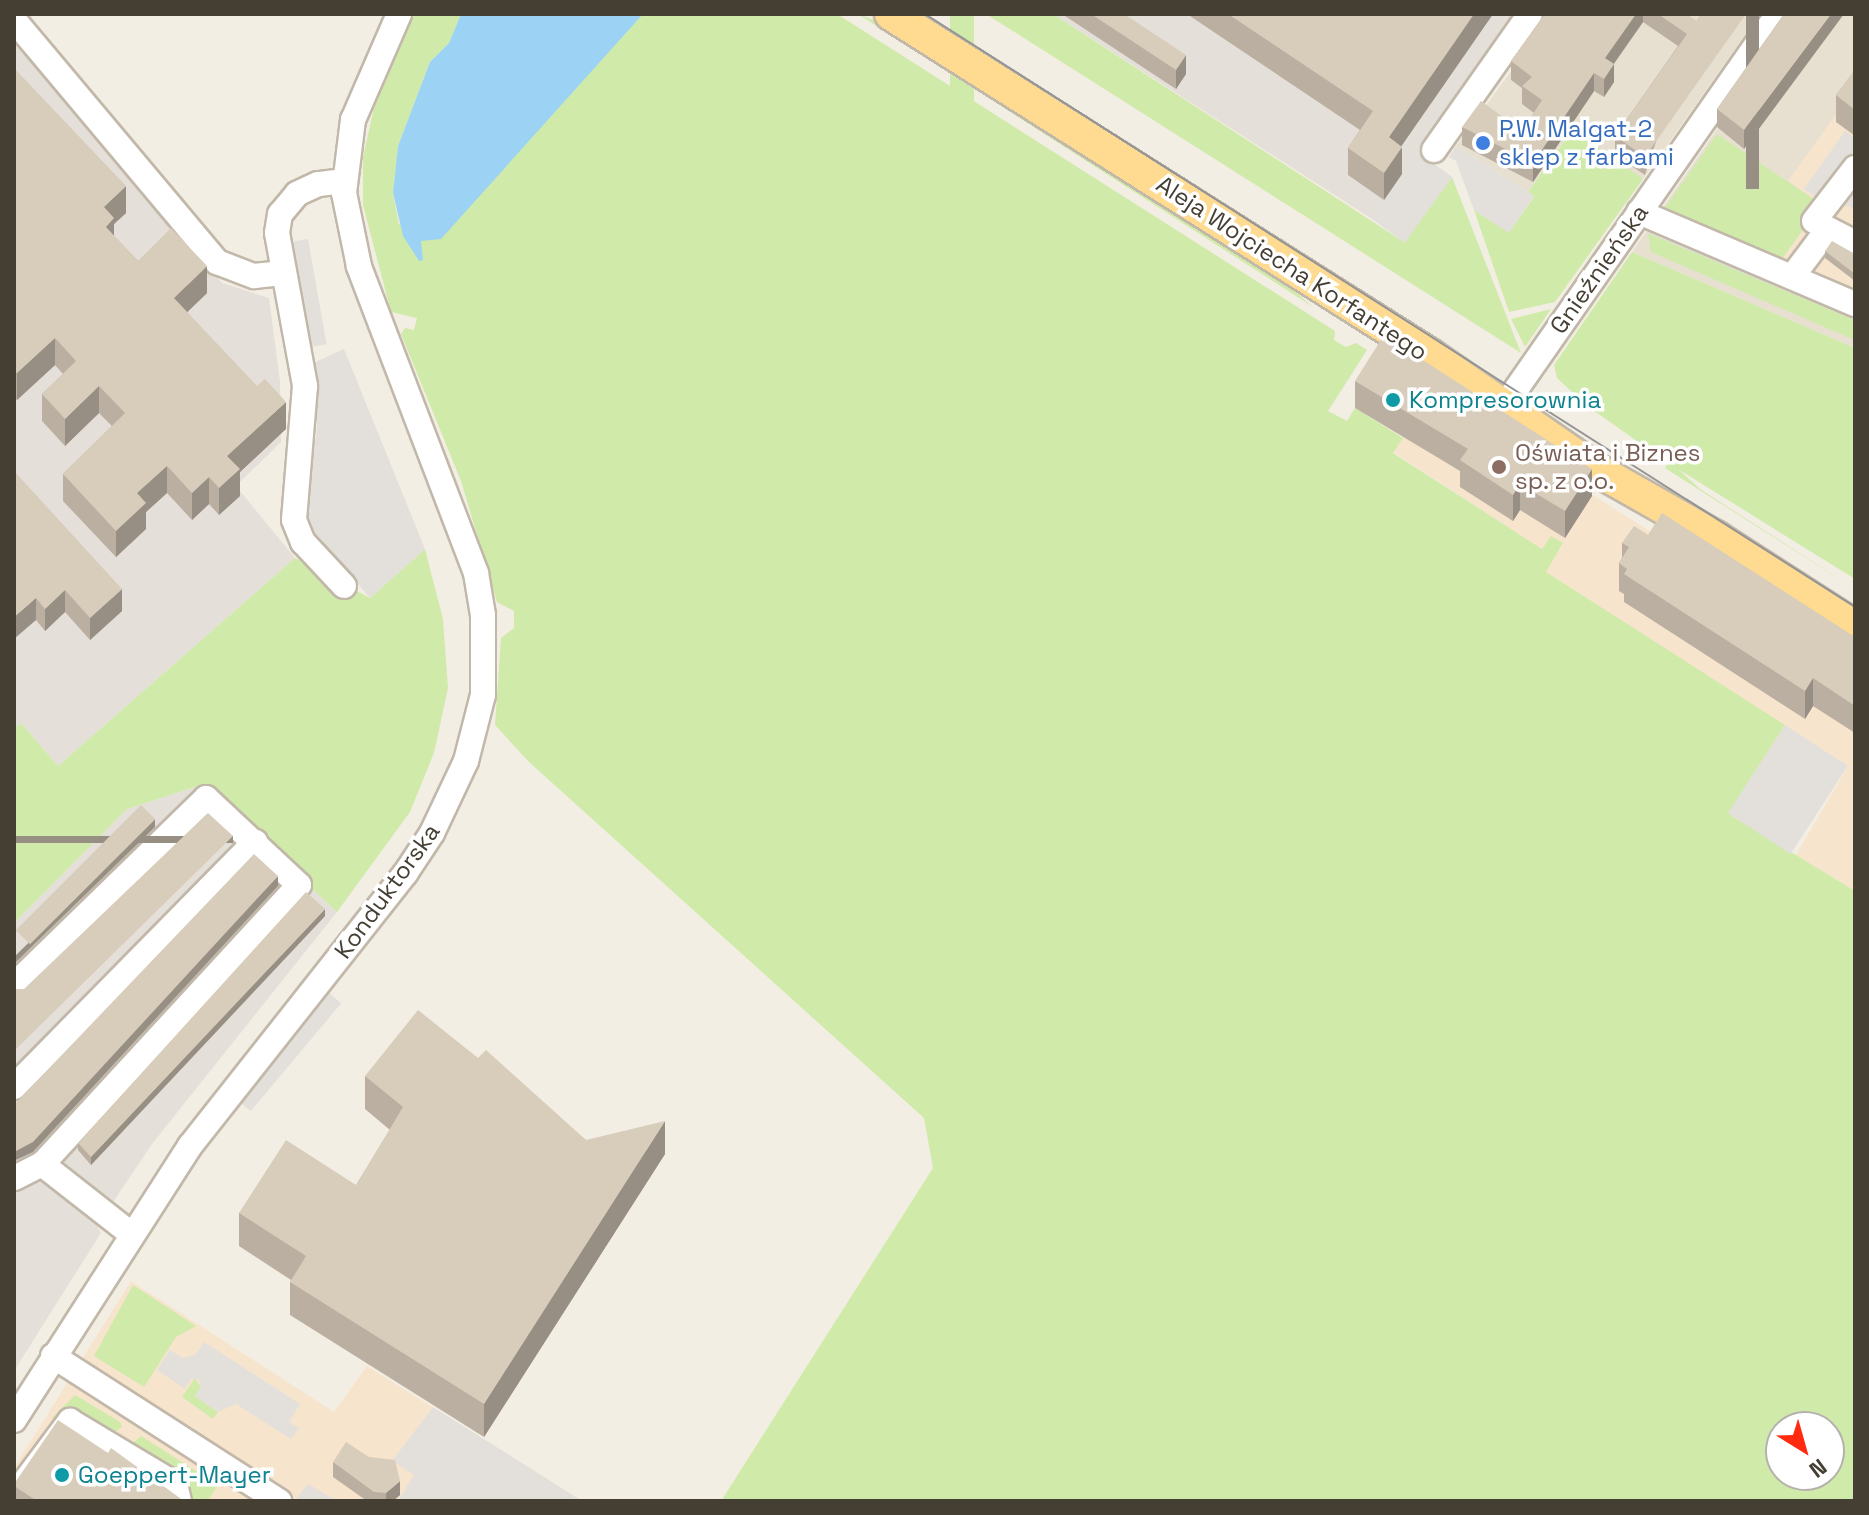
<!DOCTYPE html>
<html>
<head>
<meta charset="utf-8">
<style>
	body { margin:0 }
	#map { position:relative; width:1869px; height:1515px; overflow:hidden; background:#f3eee4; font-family:"Space Grotesk",sans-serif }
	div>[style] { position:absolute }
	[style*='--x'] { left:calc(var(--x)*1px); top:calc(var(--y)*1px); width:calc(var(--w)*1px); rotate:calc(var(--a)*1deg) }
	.residential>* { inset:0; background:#e7e0d1 }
	.commercial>* { inset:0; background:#f7e4cd }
	.industrial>* { inset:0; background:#e5dfd9 }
	.green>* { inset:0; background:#d0eaaa; transform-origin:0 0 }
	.parking>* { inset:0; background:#e3e0dc; transform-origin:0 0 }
	.water>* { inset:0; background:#9cd3f4 }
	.roads { filter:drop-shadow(2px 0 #c2b8a9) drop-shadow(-2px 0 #c2b8a9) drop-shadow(0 2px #c2b8a9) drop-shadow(0 -2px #c2b8a9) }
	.minor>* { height:24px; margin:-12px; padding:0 12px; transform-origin:12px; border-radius:12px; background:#fff }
	.major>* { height:32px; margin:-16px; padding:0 16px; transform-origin:16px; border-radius:16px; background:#ffdb91 }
	.tram>* { height:2px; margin:-1px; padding:0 1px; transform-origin:1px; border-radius:1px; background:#949494 }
	.wall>* { inset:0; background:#baafa1 }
	.shaded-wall>* { inset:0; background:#978f83; transform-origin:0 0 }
	.building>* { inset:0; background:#d8ccbb; transform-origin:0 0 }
	.dots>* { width:22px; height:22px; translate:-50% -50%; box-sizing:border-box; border:4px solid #fff; border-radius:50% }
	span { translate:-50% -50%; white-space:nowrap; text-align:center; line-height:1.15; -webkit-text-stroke:7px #fff; paint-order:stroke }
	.shop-label { font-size:24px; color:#366cbe }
	.left { translate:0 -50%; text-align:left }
	.street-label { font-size:24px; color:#453e33 }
	.culture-label { font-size:24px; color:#0d838f }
	.education-label { font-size:24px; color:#785e54 }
	.frame { position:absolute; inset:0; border:16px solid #453e33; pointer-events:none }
	.north { position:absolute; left:1765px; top:1411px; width:80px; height:80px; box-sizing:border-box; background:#fff; border:2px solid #b5b2ad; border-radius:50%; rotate:143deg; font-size:22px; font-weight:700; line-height:32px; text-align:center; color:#453e33 }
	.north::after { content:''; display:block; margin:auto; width:28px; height:36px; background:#ff2a0f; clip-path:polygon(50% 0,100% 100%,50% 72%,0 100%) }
</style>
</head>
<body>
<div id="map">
	<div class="residential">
		<div style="clip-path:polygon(1553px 14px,1760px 14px,1643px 179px,1573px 129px,1528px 192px,1456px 146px)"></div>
		<div style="clip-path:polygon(1797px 14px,1855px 14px,1855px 348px,1632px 252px)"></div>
	</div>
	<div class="commercial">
		<div style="clip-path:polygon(1855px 88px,1855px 300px,1777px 266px,1821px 205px,1788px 181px)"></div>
		<div style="clip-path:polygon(1431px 391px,1855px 663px,1855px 891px,1796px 855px,1848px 766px,1545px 572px,1563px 544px,1543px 550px,1393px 452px)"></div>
		<div style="clip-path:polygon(131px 1281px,334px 1412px,367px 1366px,582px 1501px,14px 1501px,14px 1468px)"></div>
	</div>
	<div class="industrial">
		<div style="clip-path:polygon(1053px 14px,1518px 14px,1372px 219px)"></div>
		<div style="clip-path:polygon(14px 41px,222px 283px,269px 298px,280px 381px,281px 442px,236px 486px,295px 558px,58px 766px,21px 723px,14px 729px)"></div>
		<div style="clip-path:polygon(201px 785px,337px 912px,152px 1144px,97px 1226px,101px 1233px,14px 1371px,14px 923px,127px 809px)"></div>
	</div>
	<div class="green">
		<div style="clip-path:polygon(evenodd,415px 14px,461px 14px,449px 43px,430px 62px,398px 146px,393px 194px,399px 224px,421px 241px,643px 14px,837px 14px,1335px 331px,1334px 340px,1346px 347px,1356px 343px,1367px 350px,1328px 411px,1347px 421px,1355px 408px,1403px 438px,1393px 453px,1542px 549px,1551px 536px,1563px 543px,1546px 572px,1785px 725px,1732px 816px,1855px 891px,1855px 1501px,721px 1501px,933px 1168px,924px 1118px,529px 762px,495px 725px,501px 638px,514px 628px,514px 611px,497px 602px,461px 481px,401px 334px,405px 328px,414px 330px,417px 318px,391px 312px,363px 205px,363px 157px,374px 108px,415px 14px,1781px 1427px,1829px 1427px,1829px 1475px,1781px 1475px,1781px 1427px)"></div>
		<div style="clip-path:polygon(858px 14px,886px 25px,1260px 262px,1313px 307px)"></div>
		<div style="left:950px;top:14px;width:24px;height:663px"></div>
		<div style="clip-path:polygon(986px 14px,1053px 14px,1404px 242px,1452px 177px,1521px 353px)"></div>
		<div style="clip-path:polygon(1573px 129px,1643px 179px,1555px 302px,1509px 312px,1474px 210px,1509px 232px,1534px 197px,1528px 192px)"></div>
		<div style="clip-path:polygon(1717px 134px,1821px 204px,1777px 266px,1659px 216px)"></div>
		<div style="clip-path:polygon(1648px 233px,1855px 320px,1855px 340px,1651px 252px)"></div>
		<div style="clip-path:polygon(1632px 252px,1855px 348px,1855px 579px,1678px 469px,1700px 489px,1855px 589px,1665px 468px,1668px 463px,1586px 405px,1557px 378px,1554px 365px)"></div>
		<div style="clip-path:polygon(1551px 309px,1525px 347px,1511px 319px)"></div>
		<div style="clip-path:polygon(425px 549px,443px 619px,448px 688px,434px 753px,410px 812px,337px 912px,201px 785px,127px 809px,14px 923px,14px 729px,21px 723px,58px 766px,295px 558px,370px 598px)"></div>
		<div style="clip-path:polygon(133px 1285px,196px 1326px,176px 1337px,144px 1387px,94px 1356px)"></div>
		<div style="clip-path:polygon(195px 1378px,201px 1387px,195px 1396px,218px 1412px,213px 1419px,182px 1397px)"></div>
		<div style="clip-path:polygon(75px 1395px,120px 1422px,122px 1427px,111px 1435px,52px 1418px)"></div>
		<div style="clip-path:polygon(141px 1436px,218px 1485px,208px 1501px,185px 1501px,134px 1452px,132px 1444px)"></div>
	</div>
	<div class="parking">
		<div style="clip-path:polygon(1845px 131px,1855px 138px,1855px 209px,1843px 204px,1830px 207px,1804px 189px)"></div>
		<div style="clip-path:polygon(1456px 146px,1534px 196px,1509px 233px,1474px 210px,1456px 161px,1449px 157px)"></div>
		<div style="left:1419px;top:153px;width:41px;height:81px;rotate:36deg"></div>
		<div style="clip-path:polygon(1656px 222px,1855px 308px,1855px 320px,1648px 233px)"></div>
		<div style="left:308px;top:239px;width:107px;height:16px;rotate:80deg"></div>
		<div style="clip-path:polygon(344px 349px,425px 549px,370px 598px,317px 538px,305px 510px,317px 429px,313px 363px)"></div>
		<div style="left:1785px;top:725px;width:75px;height:105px;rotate:33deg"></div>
		<div style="left:329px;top:993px;width:16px;height:141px;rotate:40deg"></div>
		<div style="clip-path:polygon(204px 1342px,300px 1404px,289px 1422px,299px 1428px,291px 1439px,236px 1404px,218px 1412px,195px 1396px,201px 1387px,198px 1379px,191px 1379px,185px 1389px,157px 1370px,170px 1350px,183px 1358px,195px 1355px)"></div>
		<div style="clip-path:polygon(433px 1407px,582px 1501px,398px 1501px,414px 1475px,392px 1461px)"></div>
		<div style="clip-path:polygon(308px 1484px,337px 1501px,294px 1501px)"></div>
	</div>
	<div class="water">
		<div style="clip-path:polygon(461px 14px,643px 14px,441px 239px,421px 241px,423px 260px,419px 261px,403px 236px,393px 193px,398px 146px,430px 62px,449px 43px)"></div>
	</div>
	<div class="roads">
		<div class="minor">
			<div style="--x:14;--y:20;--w:316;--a:50"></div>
			<div style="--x:217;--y:262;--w:40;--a:21"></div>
			<div style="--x:254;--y:276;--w:29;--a:-6"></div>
			<div style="--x:1434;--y:150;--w:166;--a:-54.8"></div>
			<div style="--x:344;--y:181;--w:26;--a:173"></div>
			<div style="--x:318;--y:184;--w:23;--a:155"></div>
			<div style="--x:297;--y:194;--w:26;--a:130"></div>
			<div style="--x:280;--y:214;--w:19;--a:99"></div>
			<div style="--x:277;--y:233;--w:156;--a:79.6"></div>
			<div style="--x:305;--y:386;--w:134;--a:94.7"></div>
			<div style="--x:294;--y:520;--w:24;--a:68"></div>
			<div style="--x:303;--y:542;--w:60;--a:47"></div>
			<div style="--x:1639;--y:212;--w:235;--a:23.1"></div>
			<div style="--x:1814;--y:221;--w:67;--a:-52.3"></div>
			<div style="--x:1792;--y:277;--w:60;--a:-53.1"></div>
			<div style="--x:1828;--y:229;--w:30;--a:27"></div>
			<div style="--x:1503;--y:408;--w:480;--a:-55.1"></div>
			<div style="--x:14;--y:985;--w:268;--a:-44.2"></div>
			<div style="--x:206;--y:798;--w:127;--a:43.1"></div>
			<div style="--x:299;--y:885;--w:379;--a:132.6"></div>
			<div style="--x:42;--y:1164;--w:31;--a:153"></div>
			<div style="--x:14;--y:1087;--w:344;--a:-45.5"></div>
			<div style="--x:42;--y:1164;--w:112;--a:38.1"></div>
			<div style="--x:53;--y:1356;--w:269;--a:32.7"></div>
			<div style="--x:14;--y:1420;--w:326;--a:-57.3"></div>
			<div style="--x:190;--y:1146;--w:347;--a:-51.7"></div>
			<div style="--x:405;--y:874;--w:49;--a:-56.6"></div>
			<div style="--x:432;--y:833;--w:80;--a:-64.7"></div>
			<div style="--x:466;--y:761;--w:68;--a:-75.6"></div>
			<div style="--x:483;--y:695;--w:80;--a:-90"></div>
			<div style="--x:483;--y:615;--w:43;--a:-99.5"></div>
			<div style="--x:476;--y:573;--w:329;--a:-110.9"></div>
			<div style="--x:359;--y:266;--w:75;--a:-101.6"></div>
			<div style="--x:344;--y:193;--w:74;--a:-83"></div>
			<div style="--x:353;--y:120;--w:116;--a:-66.5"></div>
			<div style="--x:14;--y:1496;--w:94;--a:-53.3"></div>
			<div style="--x:70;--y:1421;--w:122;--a:31"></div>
			<div style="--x:175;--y:1484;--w:17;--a:77"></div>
		</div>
		<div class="major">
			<div style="--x:891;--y:14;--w:638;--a:32.32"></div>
			<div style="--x:1430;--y:355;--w:203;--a:34.6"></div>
			<div style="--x:1597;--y:470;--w:138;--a:29.5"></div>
			<div style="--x:1717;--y:538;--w:164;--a:32.8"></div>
		</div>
	</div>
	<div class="tram">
		<div style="--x:925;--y:14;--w:1103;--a:32.52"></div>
	</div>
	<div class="wall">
		<div style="clip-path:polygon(1062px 14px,1124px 14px,1186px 74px,1176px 89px)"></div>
		<div style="clip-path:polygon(1187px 14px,1493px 14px,1401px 146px,1402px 174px,1384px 200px,1348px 175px,1348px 148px,1360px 130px)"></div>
		<div style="clip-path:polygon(1545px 14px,1686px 14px,1696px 21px,1645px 175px,1615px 155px,1615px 136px,1678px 46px,1643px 22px,1614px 64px,1614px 82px,1604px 97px,1594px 91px,1533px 182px,1462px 145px,1462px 127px,1522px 131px,1534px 113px,1522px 104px,1522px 88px,1511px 80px,1511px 61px)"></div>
		<div style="clip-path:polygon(1784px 14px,1744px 149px,1717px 127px,1717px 109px)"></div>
		<div style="clip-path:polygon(14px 68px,126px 213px,114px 224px,114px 236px,138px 261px,207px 293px,187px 312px,286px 429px,240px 472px,240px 496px,219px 515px,209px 504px,192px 520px,167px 493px,146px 512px,146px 529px,116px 557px,63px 501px,63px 474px,112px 426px,99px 413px,65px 446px,42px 421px,42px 394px,63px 374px,55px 365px,17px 400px,14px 397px)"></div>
		<div style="clip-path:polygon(1855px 70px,1855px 136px,1836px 122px,1836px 95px)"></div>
		<div style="clip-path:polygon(1825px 251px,1855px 254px,1855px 281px,1825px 258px)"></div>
		<div style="clip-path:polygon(1355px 381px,1592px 496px,1565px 538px,1520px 510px,1513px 521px,1460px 487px,1460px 471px,1355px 408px)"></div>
		<div style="clip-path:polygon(14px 471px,122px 611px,90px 640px,65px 612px,45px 631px,36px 620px)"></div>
		<div style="clip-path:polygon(1648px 535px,1855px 637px,1855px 733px,1813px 706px,1805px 719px,1624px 602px,1624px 594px,1619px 591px,1619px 563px,1622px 558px,1622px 543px)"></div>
		<div style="clip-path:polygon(325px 916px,91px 1165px,78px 1150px,78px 1143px)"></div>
		<div style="clip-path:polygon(478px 1058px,586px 1140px,665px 1154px,484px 1437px,290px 1315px,290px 1282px,291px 1280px,239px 1246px,239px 1213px,356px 1185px,390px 1130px,365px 1109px,365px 1076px)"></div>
		<div style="clip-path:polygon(333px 1462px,400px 1495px,393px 1501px,367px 1501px,333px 1477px)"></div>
		<div style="clip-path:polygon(14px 1484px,184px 1501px,14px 1501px)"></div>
	</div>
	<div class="shaded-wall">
		<div style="clip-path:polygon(1474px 14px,1493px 14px,1389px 164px,1389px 137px)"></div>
		<div style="clip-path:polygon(1636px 14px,1643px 14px,1643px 22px,1605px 76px,1605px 58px)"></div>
		<div style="left:1746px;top:14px;width:13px;height:175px"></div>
		<div style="clip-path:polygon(1831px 14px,1844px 14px,1744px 149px,1744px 130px)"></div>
		<div style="clip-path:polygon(1186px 55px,1186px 74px,1176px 89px,1176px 70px)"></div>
		<div style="clip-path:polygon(1614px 64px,1614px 82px,1604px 97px,1604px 79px)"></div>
		<div style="clip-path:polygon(1594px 73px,1594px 91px,1533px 182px,1533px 163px)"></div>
		<div style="clip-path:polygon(1402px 147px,1402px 174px,1384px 200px,1384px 173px)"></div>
		<div style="clip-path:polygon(126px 186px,126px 213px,114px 224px,114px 245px,106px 253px,104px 207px)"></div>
		<div style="clip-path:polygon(207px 266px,207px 293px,174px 325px,174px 298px)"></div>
		<div style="clip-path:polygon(55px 338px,55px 365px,17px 400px,17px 373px)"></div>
		<div style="clip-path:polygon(99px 386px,99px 413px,65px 446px,65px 419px)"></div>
		<div style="clip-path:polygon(286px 402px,286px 429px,240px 472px,240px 496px,219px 515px,219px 488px,227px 456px)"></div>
		<div style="clip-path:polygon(167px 466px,167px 493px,146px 512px,146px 529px,116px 557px,116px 531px,137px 493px)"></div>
		<div style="clip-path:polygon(1592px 469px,1592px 496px,1565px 538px,1565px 511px)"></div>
		<div style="clip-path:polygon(209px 477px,209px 504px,192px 520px,192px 493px)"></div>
		<div style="clip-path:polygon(1520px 484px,1520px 510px,1513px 521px,1513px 495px)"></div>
		<div style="clip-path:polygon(122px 589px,122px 611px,90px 640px,90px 618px)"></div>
		<div style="clip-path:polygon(65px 590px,65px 612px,45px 631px,45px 609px)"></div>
		<div style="clip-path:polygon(36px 598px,36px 620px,14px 639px,14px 617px)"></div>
		<div style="clip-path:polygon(1813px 678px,1813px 706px,1805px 719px,1805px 691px)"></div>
		<div style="clip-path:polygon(155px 819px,155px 827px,14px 964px,14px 957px)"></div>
		<div style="left:233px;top:836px;width:7px;height:307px;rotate:90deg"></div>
		<div style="clip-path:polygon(278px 876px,278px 886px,33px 1152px,16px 1160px,16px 1151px)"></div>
		<div style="clip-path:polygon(325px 909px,325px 916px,91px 1165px,91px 1157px)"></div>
		<div style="clip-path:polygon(665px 1121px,665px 1154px,484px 1437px,484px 1404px)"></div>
		<div style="clip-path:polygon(400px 1481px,400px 1495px,393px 1501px,386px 1501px,386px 1493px)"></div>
	</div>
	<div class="building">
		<div style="clip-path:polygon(1091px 14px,1124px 14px,1186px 55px,1176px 70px)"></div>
		<div style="clip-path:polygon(1228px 14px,1474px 14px,1389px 137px,1402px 147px,1384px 173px,1348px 148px,1373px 111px)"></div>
		<div style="clip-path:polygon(1545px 14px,1636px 14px,1605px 58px,1614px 64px,1604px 79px,1594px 73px,1533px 163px,1462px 127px,1481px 101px,1522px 131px,1542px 100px,1522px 86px,1532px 77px,1511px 61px)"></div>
		<div style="clip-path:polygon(1658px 14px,1686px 14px,1696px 21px,1701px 14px,1746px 14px,1645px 157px,1615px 136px,1687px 34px)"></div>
		<div style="clip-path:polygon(1784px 14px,1831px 14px,1744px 130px,1717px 109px)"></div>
		<div style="clip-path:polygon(14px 68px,126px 186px,104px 207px,114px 218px,106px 227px,138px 261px,171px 228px,207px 266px,174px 298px,257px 386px,265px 379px,286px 402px,227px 456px,240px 469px,219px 488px,209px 477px,192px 493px,167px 466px,137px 493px,146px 503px,116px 531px,63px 474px,125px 413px,99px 386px,65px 419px,42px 394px,76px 361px,55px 338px,17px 373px,14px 370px)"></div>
		<div style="clip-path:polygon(1855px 70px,1855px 110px,1836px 95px)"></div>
		<div style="clip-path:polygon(1832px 241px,1855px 254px,1855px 274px,1825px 251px)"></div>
		<div style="clip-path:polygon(1384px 335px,1592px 469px,1565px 511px,1520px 484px,1513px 495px,1460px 460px,1468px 449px,1355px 381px)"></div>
		<div style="clip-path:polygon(14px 471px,122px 589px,90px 618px,65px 590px,45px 609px,36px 598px,14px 617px)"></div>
		<div style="clip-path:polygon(1662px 513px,1855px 637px,1855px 706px,1813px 678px,1805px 691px,1624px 574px,1627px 569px,1619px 563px,1629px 547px,1622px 543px,1634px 526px,1648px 535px)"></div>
		<div style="left:141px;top:805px;width:20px;height:177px;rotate:45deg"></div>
		<div style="clip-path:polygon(208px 813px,233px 836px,14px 1051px,14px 989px,24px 989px)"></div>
		<div style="clip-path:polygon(254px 854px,278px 876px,33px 1142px,16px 1151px,14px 1149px,14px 1105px)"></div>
		<div style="clip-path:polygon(306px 892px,325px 909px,91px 1157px,78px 1143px)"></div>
		<div style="clip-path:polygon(418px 1010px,478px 1058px,486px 1050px,586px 1140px,665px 1121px,484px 1404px,290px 1282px,306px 1256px,239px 1213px,286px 1140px,356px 1185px,403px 1107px,365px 1076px)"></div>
		<div style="clip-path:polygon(58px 1420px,108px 1453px,111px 1448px,184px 1501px,37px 1501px,14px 1486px,14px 1484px)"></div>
		<div style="clip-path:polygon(346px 1442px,369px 1457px,395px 1460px,400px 1481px,386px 1493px,374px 1492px,333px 1462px)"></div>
	</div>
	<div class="dots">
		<div style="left:1483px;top:143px;background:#3f7fe0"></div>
		<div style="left:1393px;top:400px;background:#0f9aa8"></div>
		<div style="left:1499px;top:467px;background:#8d6e63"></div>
		<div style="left:62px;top:1475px;background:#0f9aa8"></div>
	</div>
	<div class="shop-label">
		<span class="left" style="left:1499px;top:143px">P.W. Malgat-2<br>sklep z farbami</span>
	</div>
	<div class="street-label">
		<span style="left:1292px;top:268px;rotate:33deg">Aleja Wojciecha Korfantego</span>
		<span style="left:1599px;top:269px;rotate:-55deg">Gnieźnieńska</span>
		<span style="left:387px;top:891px;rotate:-54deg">Konduktorska</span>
	</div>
	<div class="culture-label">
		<span class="left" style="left:1409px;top:400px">Kompresorownia</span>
		<span class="left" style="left:78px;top:1475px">Goeppert-Mayer</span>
	</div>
	<div class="education-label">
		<span class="left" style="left:1515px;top:467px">Oświata i Biznes<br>sp. z o.o.</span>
	</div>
	<div class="frame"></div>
	<div class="north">N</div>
</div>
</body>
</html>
